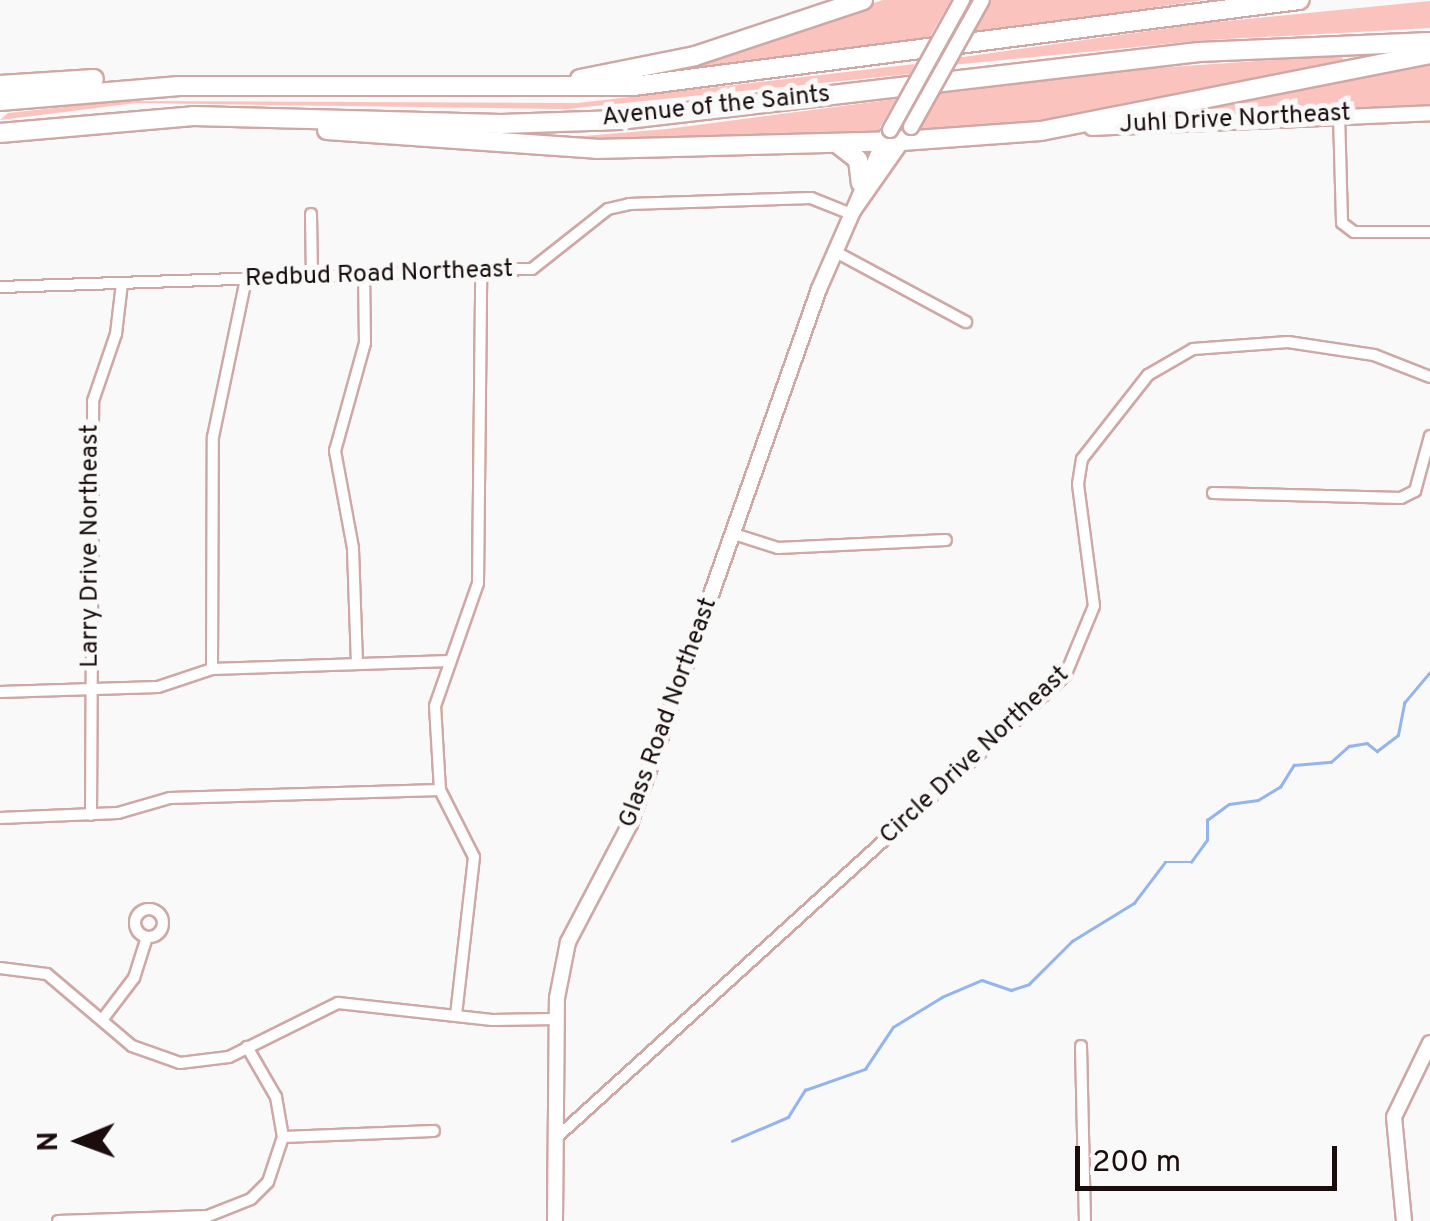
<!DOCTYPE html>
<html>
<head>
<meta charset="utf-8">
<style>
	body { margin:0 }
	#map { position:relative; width:1430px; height:1221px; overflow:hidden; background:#f9f9f9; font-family:Overpass,sans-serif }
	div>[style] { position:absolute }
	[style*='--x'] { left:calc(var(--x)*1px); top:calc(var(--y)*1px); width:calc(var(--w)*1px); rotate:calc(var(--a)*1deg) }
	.green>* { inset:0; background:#fbc3be }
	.stream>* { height:2.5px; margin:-1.25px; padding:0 1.25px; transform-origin:1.25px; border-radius:1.25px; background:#93b4ed }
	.roads { filter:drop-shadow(2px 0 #cfa8a5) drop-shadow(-2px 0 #cfa8a5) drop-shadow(0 2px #cfa8a5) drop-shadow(0 -2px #cfa8a5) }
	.street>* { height:10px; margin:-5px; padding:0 5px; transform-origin:5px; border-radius:5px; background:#fff }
	.street>.ring { margin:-5px; padding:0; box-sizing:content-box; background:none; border:10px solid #fff; border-radius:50% }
	.secondary>* { height:14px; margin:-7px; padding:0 7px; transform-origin:7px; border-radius:7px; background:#fff }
	.highway>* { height:18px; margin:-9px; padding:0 9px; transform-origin:9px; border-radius:9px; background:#fff }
	.bridges { filter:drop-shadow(2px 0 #cfa8a5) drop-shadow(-2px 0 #cfa8a5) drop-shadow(0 2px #cfa8a5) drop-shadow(0 -2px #cfa8a5) }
	.secondary-bridge>* { height:14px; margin:-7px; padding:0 7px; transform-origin:7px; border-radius:7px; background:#fff }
	span { translate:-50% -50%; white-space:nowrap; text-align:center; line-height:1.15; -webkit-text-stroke:10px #f9f9f9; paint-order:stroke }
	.street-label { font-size:25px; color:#1a0d0c }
	.north { position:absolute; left:30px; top:1091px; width:100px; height:100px; -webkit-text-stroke:8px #f9f9f9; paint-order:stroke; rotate:269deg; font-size:28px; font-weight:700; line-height:40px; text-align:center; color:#1a0d0c }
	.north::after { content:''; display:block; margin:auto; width:35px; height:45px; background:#1a0d0c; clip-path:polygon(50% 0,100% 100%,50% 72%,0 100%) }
	.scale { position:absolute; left:1075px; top:1146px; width:262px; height:45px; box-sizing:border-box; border:5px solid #1a0d0c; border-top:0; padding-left:12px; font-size:30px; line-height:35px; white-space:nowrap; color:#1a0d0c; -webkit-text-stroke:8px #f9f9f9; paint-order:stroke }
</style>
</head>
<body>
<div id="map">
	<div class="green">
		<div style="clip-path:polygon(883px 0,951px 0,929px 38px,684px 71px,683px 65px)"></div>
		<div style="clip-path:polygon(988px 0,1204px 0,969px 34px)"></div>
		<div style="clip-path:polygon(1430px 1px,1430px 28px,1208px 40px,952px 65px,956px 58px,1206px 23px)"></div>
		<div style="clip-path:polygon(1342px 55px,1343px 61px,1073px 116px,932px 132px,917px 126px,937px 93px,1127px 70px)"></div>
		<div style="clip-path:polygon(1430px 60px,1430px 107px,1311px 108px,1115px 124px)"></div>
		<div style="clip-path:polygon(915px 64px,910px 74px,566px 109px,136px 103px,0 120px,8px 113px,120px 101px,578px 103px)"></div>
		<div style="clip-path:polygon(896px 99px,874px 138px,549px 139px,667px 129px)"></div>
	</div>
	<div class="stream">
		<div style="--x:732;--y:1141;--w:61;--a:-23.2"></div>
		<div style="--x:788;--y:1117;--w:32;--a:-58"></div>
		<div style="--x:805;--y:1090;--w:64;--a:-19.3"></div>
		<div style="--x:865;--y:1069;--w:50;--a:-56.3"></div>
		<div style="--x:893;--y:1027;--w:57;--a:-31.5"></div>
		<div style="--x:942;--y:997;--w:43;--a:-23"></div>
		<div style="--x:982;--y:980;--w:31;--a:19"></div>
		<div style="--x:1011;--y:990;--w:19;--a:-18"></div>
		<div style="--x:1029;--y:984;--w:61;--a:-45"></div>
		<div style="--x:1072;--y:941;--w:73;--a:-31.5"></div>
		<div style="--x:1134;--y:903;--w:51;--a:-52.9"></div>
		<div style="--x:1165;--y:862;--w:26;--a:0"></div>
		<div style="--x:1191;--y:862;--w:27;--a:-54"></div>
		<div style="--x:1207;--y:840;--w:20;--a:-90"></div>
		<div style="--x:1207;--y:820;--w:27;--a:-36"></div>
		<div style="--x:1229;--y:804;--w:29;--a:-8"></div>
		<div style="--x:1258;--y:800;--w:26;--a:-31"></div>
		<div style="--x:1280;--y:787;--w:26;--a:-58"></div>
		<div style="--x:1294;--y:765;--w:37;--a:-5"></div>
		<div style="--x:1331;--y:762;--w:24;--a:-42"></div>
		<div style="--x:1349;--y:746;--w:18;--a:-9"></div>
		<div style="--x:1367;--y:743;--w:13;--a:39"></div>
		<div style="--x:1377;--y:751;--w:26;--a:-37"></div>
		<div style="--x:1398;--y:735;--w:33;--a:-79"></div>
		<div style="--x:1404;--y:703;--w:40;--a:-50"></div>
	</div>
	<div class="roads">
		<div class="street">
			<div style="--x:1339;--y:114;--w:109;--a:88.4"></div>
			<div style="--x:1342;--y:223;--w:15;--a:37"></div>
			<div style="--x:1354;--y:232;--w:76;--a:0"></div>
			<div style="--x:311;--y:214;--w:63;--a:89.1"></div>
			<div style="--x:834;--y:251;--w:150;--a:28.3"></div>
			<div style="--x:0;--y:287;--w:532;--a:-1.94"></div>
			<div style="--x:532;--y:269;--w:97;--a:-38.3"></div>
			<div style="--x:608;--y:209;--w:22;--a:-13"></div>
			<div style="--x:629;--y:204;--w:182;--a:-1.9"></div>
			<div style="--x:811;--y:198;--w:43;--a:21.8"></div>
			<div style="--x:1213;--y:493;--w:188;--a:1.5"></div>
			<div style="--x:1401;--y:498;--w:16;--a:-27"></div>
			<div style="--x:1415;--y:491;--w:57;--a:-74.7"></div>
			<div style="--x:734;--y:534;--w:46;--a:17.7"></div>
			<div style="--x:778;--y:548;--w:168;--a:-2.7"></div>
			<div style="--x:357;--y:664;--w:116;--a:-92"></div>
			<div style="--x:353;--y:548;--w:99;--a:-100.5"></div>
			<div style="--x:335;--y:451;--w:112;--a:-74.5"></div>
			<div style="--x:365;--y:343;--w:68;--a:-90.8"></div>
			<div style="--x:212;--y:669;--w:232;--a:-89.8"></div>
			<div style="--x:213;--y:437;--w:161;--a:-78.2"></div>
			<div style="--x:0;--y:692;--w:158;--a:-1.8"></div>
			<div style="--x:158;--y:687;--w:57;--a:-18.4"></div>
			<div style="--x:212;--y:669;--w:238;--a:-1.9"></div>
			<div style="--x:91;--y:815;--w:414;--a:-89.7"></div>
			<div style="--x:93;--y:401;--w:71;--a:-71.1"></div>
			<div style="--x:116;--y:334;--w:51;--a:-83.3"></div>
			<div style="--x:0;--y:818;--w:118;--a:-2.4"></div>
			<div style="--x:118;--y:813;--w:54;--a:-16.1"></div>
			<div style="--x:170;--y:798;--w:270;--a:-1.7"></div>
			<div class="ring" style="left:135px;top:909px;width:18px;height:18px"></div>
			<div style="--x:0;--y:968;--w:47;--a:7.3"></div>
			<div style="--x:47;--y:974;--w:111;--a:40.3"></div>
			<div style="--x:132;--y:1046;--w:51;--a:19.5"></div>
			<div style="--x:180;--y:1063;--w:49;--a:-7"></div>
			<div style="--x:229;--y:1057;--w:122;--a:-26.4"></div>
			<div style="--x:338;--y:1003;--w:155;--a:6.3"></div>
			<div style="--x:492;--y:1020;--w:64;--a:-0.9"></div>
			<div style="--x:456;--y:1015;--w:159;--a:-83.5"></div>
			<div style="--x:474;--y:857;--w:75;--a:-116.9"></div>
			<div style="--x:440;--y:790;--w:84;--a:-93.4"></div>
			<div style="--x:435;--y:706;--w:130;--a:-70.7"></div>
			<div style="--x:478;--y:583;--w:312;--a:-89.4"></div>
			<div style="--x:102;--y:1020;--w:53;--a:-52.7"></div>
			<div style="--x:134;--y:978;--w:43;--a:-72.4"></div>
			<div style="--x:1081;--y:1046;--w:175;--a:88.7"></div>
			<div style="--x:283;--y:1137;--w:151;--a:-2.3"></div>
			<div style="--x:556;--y:1138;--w:687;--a:-42.23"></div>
			<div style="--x:1065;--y:676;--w:76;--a:-67.5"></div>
			<div style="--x:1094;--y:606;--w:123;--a:-97.5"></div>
			<div style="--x:1078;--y:484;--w:25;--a:-81"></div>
			<div style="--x:1082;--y:459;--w:107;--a:-51.8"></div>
			<div style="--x:1148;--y:375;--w:52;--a:-30"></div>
			<div style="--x:1193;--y:349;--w:95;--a:-4.2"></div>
			<div style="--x:1288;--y:342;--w:87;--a:8.6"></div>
			<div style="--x:1374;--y:355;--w:60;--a:21.4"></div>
			<div style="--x:58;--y:1221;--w:150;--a:-1.9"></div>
			<div style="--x:208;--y:1216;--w:46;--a:-21.6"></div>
			<div style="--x:251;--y:1199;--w:24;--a:-45"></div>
			<div style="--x:268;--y:1182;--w:47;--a:-71.6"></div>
			<div style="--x:283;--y:1137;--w:41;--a:-99.9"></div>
			<div style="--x:276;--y:1097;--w:58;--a:-120.1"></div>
		</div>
		<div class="secondary">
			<div style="--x:1092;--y:128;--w:338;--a:-2.5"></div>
			<div style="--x:851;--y:214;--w:94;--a:-55"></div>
			<div style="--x:555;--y:1221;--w:223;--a:-89.5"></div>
			<div style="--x:557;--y:998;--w:57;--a:-78.9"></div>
			<div style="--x:568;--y:942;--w:133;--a:-62.3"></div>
			<div style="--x:630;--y:824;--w:567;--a:-70.54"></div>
			<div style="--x:819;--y:289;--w:167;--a:-66.4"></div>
			<div style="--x:1404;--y:1221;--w:104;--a:-95.5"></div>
			<div style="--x:1394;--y:1117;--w:82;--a:-64.1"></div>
		</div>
		<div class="highway">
			<div style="--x:580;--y:79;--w:117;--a:-11.3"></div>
			<div style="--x:695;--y:56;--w:177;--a:-18.4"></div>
			<div style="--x:0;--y:85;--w:94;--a:-3.7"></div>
			<div style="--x:0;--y:101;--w:180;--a:-4.8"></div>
			<div style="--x:179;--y:86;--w:455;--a:0"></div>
			<div style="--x:634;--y:86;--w:671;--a:-7.37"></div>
			<div style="--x:327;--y:130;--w:270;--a:4"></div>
			<div style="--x:596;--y:149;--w:306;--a:-1.5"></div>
			<div style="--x:902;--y:141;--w:139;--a:-4.1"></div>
			<div style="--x:1041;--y:131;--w:397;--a:-11.2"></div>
			<div style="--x:0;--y:133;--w:194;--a:-5"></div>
			<div style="--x:193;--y:116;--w:308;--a:1.5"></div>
			<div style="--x:501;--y:124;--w:118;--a:-1.9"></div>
			<div style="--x:619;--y:120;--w:584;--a:-6.69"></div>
			<div style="--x:1199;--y:52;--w:231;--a:-2.5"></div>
			<div style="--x:839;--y:145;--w:24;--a:38"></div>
			<div style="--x:858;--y:160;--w:23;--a:83"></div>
		</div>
	</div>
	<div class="bridges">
		<div class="secondary-bridge">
			<div style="--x:911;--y:127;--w:145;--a:-60.8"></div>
			<div style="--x:890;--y:130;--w:149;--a:-61"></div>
		</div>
	</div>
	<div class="street-label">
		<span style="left:716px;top:107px;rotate:-6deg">Avenue of the Saints</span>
		<span style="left:1235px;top:120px;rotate:-3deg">Juhl Drive Northeast</span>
		<span style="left:379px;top:275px;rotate:-2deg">Redbud Road Northeast</span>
		<span style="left:91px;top:546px;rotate:-90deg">Larry Drive Northeast</span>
		<span style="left:669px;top:713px;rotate:-70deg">Glass Road Northeast</span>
		<span style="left:975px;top:756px;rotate:-43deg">Circle Drive Northeast</span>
	</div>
	<div class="north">N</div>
	<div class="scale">200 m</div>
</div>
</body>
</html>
